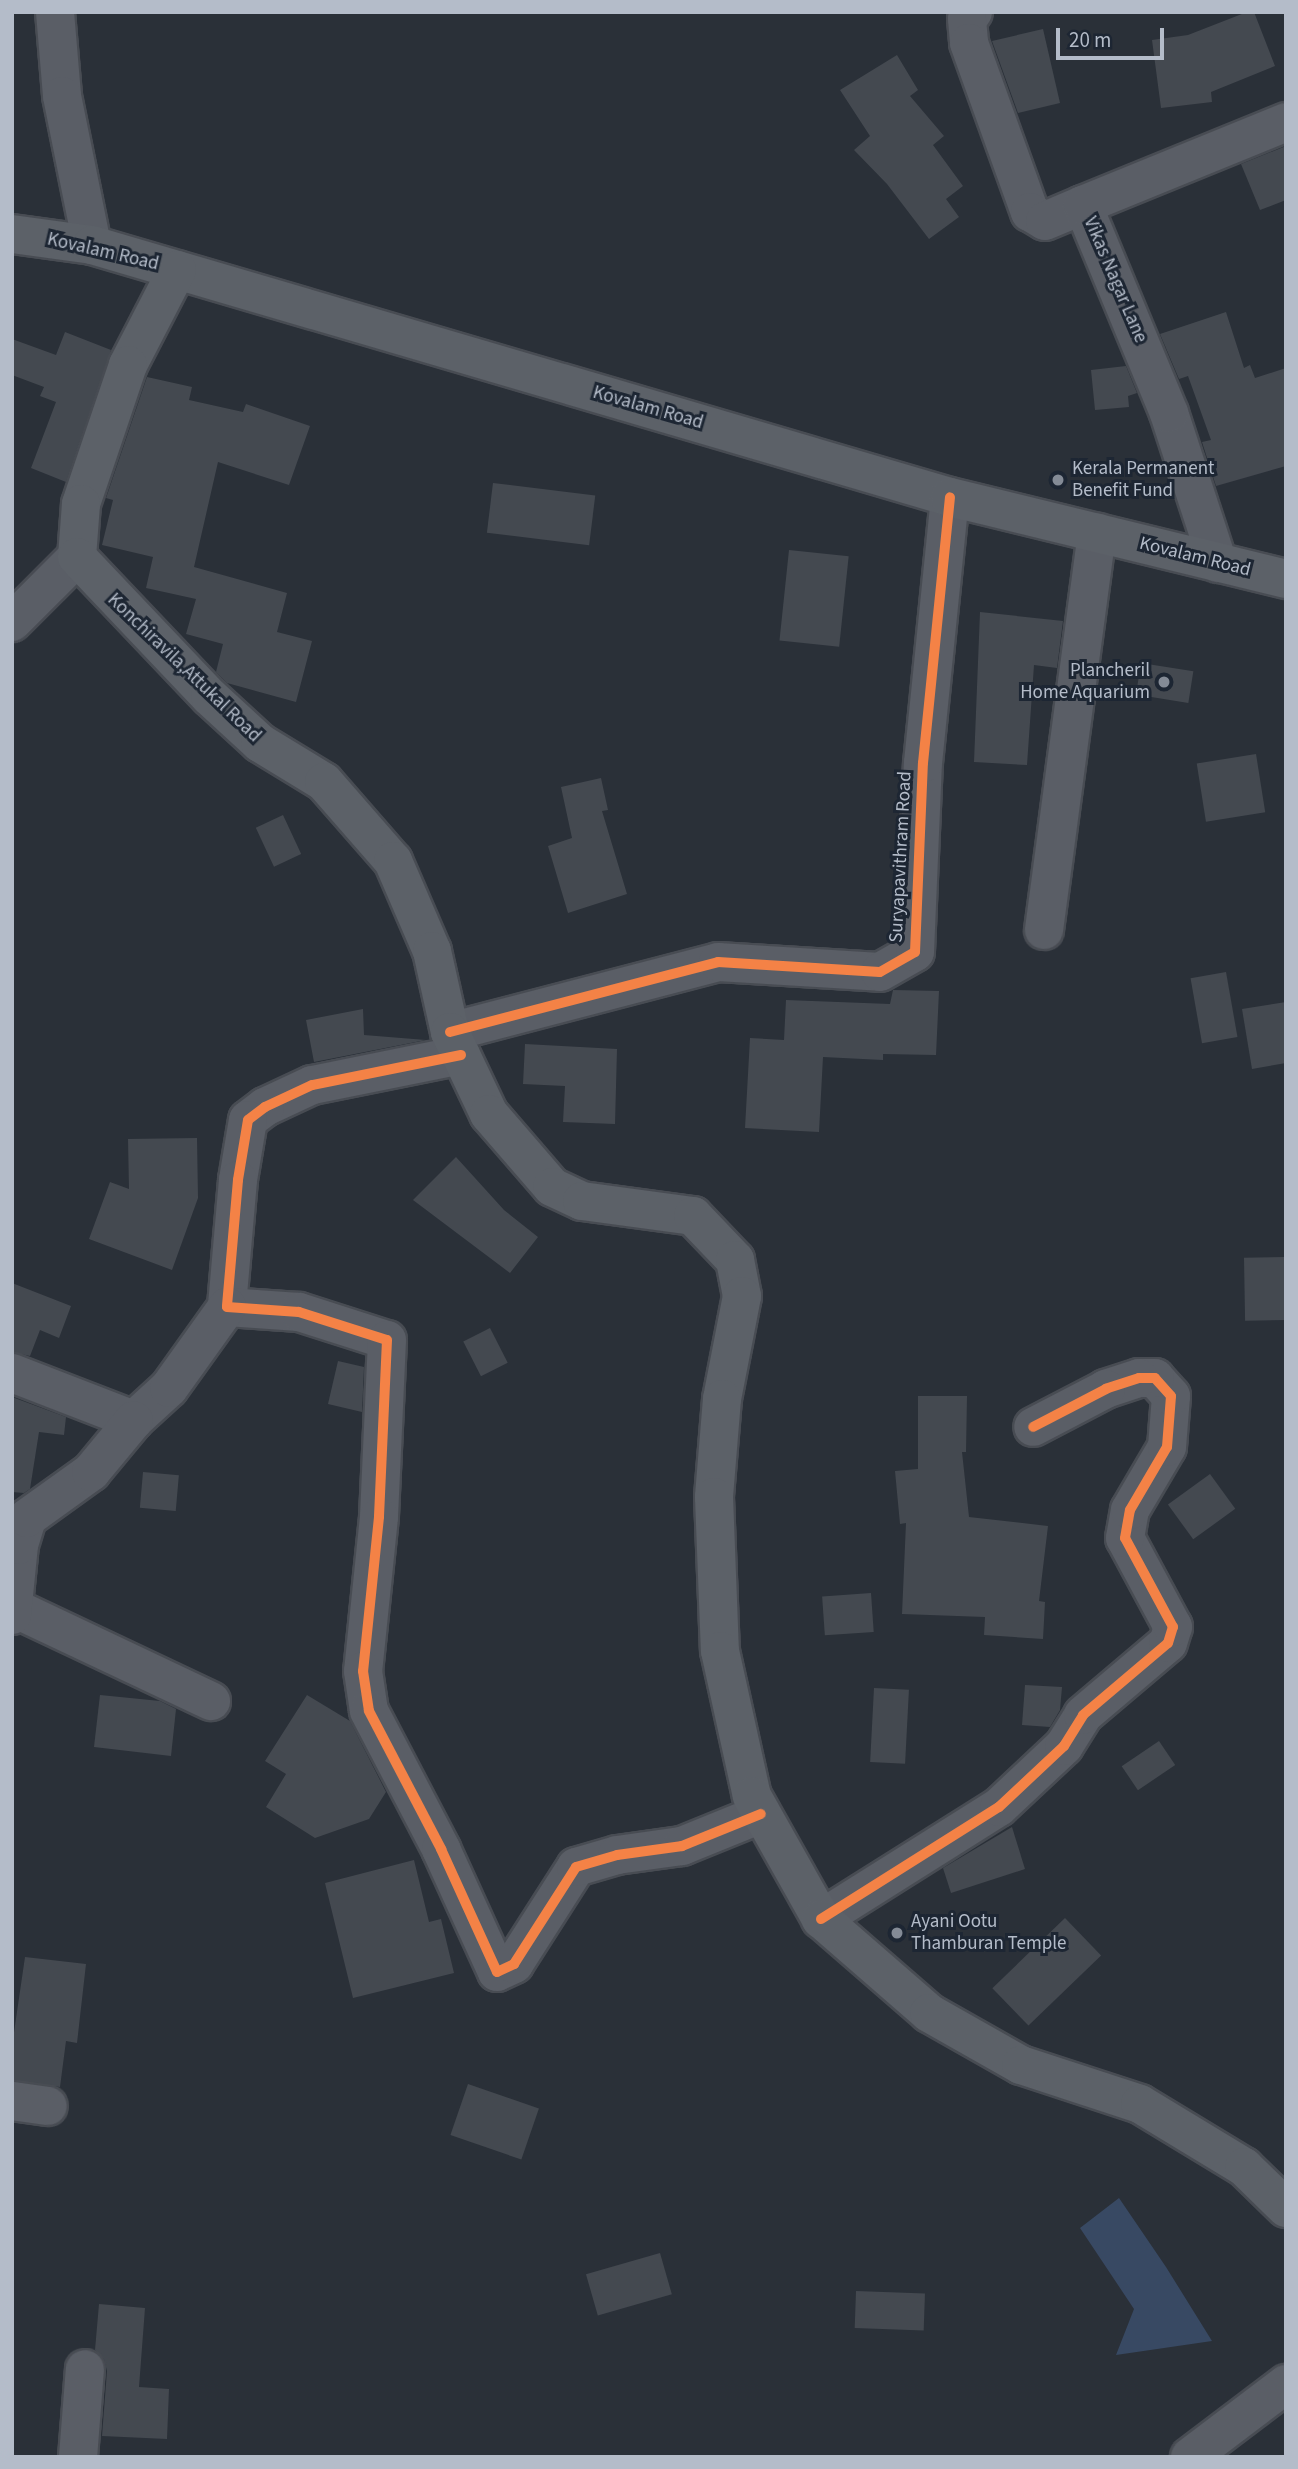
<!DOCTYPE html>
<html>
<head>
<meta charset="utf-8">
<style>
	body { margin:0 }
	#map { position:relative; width:1298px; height:2469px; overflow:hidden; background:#2a3038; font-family:"Source Sans 3",sans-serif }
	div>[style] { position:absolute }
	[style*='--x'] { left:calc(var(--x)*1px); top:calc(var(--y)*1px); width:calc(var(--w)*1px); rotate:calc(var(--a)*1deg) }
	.water>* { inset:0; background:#384963 }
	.building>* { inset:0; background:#444950; transform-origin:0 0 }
	.roads { filter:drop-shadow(2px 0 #484c53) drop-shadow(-2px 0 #484c53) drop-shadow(0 2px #484c53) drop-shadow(0 -2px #484c53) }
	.minor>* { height:38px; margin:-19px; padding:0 19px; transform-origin:19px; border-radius:19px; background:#5a5e66 }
	.major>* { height:38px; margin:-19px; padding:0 19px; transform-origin:19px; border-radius:19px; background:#5c6168 }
	.cycleway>* { height:10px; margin:-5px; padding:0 5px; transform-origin:5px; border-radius:5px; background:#f48246 }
	.dots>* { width:19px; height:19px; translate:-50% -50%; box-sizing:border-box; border:4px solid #1d2633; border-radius:50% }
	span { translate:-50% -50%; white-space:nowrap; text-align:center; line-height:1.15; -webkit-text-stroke:6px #1d2633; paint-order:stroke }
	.street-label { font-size:19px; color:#b4bcc9 }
	.poi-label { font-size:19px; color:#b4bcc9 }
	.left { translate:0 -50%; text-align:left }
	.right { translate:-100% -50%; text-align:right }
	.frame { position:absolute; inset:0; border:14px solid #b4bcc9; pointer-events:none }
	.scale { position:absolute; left:1056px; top:28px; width:108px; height:32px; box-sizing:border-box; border:4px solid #b4bcc9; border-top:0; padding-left:9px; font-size:21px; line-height:24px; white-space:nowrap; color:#b4bcc9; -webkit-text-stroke:5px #1d2633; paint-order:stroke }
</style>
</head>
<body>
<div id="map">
	<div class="water">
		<div style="clip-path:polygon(1119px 2198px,1166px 2267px,1212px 2341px,1116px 2355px,1134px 2309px,1080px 2228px)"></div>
	</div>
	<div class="building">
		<div style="clip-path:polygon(1247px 12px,1254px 12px,1275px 66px,1211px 92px,1212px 102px,1161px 108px,1152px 40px,1188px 35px)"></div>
		<div style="clip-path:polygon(1043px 29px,1060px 103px,1018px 113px,992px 41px)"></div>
		<div style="clip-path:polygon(897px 55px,918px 90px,910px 96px,944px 136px,933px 145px,963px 186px,946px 199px,959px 217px,929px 239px,887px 184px,854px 150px,870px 136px,840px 90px)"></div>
		<div style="clip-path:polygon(1286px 146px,1286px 200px,1260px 210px,1241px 164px)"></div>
		<div style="clip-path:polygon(1226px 312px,1244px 368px,1250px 365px,1255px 378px,1286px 368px,1286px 466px,1216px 486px,1202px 442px,1211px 440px,1188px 376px,1179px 379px,1160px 334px)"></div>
		<div style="clip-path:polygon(65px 332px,111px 350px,66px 482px,31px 468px,56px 402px,40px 396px,44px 387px,12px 375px,12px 339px,56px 355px)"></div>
		<div style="clip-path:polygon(1126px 366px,1137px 393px,1128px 396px,1129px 407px,1095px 410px,1091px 370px)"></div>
		<div style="clip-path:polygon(147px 377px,192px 387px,189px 400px,243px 412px,246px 404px,310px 426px,289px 485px,218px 462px,194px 567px,287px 593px,277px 632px,312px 641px,296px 702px,227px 683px,216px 672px,223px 644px,186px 634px,196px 599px,146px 588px,153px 557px,102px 545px,113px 500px,106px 498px)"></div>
		<div style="left:493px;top:483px;width:103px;height:50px;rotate:7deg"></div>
		<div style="left:789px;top:550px;width:60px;height:91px;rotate:6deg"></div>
		<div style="clip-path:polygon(980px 612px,1063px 621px,1057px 668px,1034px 665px,1027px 765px,974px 762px)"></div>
		<div style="left:1141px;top:663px;width:53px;height:32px;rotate:9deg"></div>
		<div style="left:1256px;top:754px;width:59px;height:60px;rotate:81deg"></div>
		<div style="clip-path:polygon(601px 778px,608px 810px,602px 811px,627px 894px,568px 913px,548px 846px,572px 838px,561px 787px)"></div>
		<div style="left:283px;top:815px;width:43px;height:30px;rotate:65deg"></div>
		<div style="left:1226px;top:972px;width:66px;height:36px;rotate:80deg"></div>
		<div style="clip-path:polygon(893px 990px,939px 991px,936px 1055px,883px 1054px,883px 1060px,823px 1057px,819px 1132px,745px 1128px,750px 1038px,784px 1040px,786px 1000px,890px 1004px)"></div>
		<div style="clip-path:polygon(1286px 1002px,1286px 1063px,1252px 1069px,1242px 1009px)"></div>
		<div style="clip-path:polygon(363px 1009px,364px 1035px,426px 1040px,314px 1062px,306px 1020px)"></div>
		<div style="clip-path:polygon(525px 1044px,617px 1049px,615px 1124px,563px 1122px,565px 1086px,523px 1084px)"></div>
		<div style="clip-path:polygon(197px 1138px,198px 1198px,172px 1270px,89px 1239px,110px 1182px,129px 1189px,128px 1139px)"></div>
		<div style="clip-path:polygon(456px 1157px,504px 1210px,538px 1237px,510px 1273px,413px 1200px)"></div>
		<div style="left:1285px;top:1257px;width:63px;height:41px;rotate:89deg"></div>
		<div style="clip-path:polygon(12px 1283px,71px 1306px,59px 1338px,40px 1330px,30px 1356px,12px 1352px)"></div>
		<div style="left:490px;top:1328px;width:39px;height:30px;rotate:63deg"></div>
		<div style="clip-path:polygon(338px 1361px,364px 1367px,362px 1412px,328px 1404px)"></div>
		<div style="clip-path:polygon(918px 1396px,967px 1396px,966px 1452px,962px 1452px,969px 1517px,1048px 1526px,1039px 1601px,1045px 1602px,1043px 1639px,984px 1635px,985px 1617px,902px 1614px,906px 1523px,900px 1524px,895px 1471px,918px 1469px)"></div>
		<div style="clip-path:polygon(12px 1397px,66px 1417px,64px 1435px,39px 1432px,30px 1489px,24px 1493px,12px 1492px)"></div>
		<div style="left:143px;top:1472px;width:36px;height:36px;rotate:5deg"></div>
		<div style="left:1210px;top:1474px;width:43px;height:52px;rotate:54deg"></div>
		<div style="left:871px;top:1593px;width:39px;height:49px;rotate:86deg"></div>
		<div style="clip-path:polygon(1025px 1685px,1062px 1687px,1060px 1710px,1050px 1727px,1022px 1725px)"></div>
		<div style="left:874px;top:1688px;width:35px;height:74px;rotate:3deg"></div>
		<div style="clip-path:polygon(100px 1695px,160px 1701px,176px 1709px,171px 1756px,94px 1747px)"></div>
		<div style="clip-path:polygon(307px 1695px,350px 1721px,386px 1792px,369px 1819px,315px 1838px,266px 1807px,286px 1774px,265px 1761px)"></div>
		<div style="left:1159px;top:1741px;width:29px;height:45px;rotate:56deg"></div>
		<div style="clip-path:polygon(1012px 1827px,1025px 1869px,951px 1893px,943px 1868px)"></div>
		<div style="clip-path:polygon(414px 1860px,429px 1922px,441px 1919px,454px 1973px,353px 1998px,325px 1883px)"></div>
		<div style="left:1065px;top:1918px;width:52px;height:101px;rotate:46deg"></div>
		<div style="clip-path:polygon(25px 1957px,86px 1964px,77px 2043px,66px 2041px,60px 2087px,12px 2080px,12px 2046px)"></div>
		<div style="left:468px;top:2084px;width:75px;height:54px;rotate:19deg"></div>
		<div style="left:660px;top:2253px;width:43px;height:77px;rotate:74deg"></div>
		<div style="left:856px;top:2291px;width:69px;height:37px;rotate:2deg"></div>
		<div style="clip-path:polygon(99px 2304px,145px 2308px,139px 2387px,169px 2389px,167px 2439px,102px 2436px,107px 2371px,104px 2359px,95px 2350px)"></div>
	</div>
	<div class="roads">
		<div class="minor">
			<div style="--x:55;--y:12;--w:84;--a:85.2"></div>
			<div style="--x:62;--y:96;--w:152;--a:78.6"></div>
			<div style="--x:973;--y:12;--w:9;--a:131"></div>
			<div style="--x:967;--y:19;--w:24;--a:85"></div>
			<div style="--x:969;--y:43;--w:180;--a:70.2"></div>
			<div style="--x:1030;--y:212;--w:17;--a:31"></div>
			<div style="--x:1045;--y:221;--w:41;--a:-22.8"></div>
			<div style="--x:1218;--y:563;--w:158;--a:-108.1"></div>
			<div style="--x:1169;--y:413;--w:225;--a:-112.5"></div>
			<div style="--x:1083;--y:205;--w:219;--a:-22.2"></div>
			<div style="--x:12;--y:622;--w:92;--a:-45"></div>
			<div style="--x:1044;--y:930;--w:401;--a:-82.4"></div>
			<div style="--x:450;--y:1032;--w:277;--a:-14.6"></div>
			<div style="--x:718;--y:962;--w:162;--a:3.5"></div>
			<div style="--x:880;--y:972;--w:40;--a:-29.7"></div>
			<div style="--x:915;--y:952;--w:189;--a:-87.6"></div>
			<div style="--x:923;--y:763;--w:267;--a:-84.2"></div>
			<div style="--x:461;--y:1055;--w:152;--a:168.6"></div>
			<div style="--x:312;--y:1085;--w:52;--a:154.9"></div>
			<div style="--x:265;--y:1107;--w:21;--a:143"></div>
			<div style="--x:248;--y:1120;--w:61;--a:99.5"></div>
			<div style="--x:238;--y:1180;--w:127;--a:95"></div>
			<div style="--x:227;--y:1307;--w:72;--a:4"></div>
			<div style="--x:299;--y:1312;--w:92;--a:17.7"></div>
			<div style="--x:387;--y:1340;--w:177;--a:92.6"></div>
			<div style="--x:379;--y:1517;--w:155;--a:95.9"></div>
			<div style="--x:363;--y:1671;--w:40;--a:81.5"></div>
			<div style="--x:369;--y:1711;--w:156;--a:62.4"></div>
			<div style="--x:441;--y:1849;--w:135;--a:65.5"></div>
			<div style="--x:497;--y:1972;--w:19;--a:-25"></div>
			<div style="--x:514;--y:1964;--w:115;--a:-57.4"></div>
			<div style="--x:576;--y:1867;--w:43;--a:-16.3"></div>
			<div style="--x:617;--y:1855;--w:66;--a:-7.9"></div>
			<div style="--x:682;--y:1846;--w:85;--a:-22.1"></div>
			<div style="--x:12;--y:1373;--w:131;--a:21.1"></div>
			<div style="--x:134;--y:1420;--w:47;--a:-42.4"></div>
			<div style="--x:169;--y:1388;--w:100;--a:-54.4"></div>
			<div style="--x:14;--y:1608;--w:218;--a:25.3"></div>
			<div style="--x:12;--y:1615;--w:70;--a:-84.3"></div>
			<div style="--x:19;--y:1545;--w:28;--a:-73"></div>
			<div style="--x:27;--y:1518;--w:79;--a:-35.7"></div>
			<div style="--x:91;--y:1472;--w:67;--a:-50.4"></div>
			<div style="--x:821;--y:1919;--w:210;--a:-32.2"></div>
			<div style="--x:999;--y:1807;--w:89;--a:-43.2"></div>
			<div style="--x:1064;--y:1746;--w:36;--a:-58"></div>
			<div style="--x:1083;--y:1715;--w:111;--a:-40.3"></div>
			<div style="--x:1168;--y:1643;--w:17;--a:-73"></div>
			<div style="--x:1173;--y:1627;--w:101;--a:-118.3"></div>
			<div style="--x:1125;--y:1538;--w:28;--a:-80"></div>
			<div style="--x:1130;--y:1510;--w:73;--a:-59.6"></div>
			<div style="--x:1167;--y:1447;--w:51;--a:-85.5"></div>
			<div style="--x:1171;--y:1396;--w:24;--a:-132"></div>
			<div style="--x:1155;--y:1378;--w:16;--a:180"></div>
			<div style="--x:1139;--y:1378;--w:35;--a:162"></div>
			<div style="--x:1106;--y:1389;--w:82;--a:152.5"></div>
			<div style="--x:12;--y:2101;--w:36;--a:8"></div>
			<div style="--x:78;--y:2457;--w:88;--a:-85.5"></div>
			<div style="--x:1190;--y:2457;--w:121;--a:-37.2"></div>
		</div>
		<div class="major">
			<div style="--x:12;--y:234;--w:81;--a:7.8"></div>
			<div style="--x:92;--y:245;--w:894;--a:16.37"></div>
			<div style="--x:950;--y:497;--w:346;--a:13.7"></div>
			<div style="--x:177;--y:270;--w:107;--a:117.3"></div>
			<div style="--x:128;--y:365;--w:147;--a:108.7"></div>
			<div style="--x:81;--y:504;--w:53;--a:94.3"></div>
			<div style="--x:77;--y:557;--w:193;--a:46.5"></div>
			<div style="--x:210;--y:697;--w:68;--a:42.6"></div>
			<div style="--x:260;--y:743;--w:75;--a:31.4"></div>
			<div style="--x:324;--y:782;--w:105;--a:48.9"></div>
			<div style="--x:393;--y:861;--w:98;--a:66.6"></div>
			<div style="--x:432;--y:951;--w:83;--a:77.5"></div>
			<div style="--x:450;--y:1032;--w:91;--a:64.6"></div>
			<div style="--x:489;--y:1114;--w:96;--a:49.2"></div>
			<div style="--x:552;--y:1187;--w:33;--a:25"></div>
			<div style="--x:582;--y:1201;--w:112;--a:7.7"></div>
			<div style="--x:693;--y:1216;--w:61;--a:46.3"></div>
			<div style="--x:735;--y:1260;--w:37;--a:79"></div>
			<div style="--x:742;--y:1296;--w:105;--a:101"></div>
			<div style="--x:722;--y:1399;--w:98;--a:94.7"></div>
			<div style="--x:714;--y:1497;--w:154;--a:87.8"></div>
			<div style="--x:720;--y:1651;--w:148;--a:77.6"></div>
			<div style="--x:752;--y:1796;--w:141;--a:60.7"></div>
			<div style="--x:821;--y:1919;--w:143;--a:41"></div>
			<div style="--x:929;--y:2013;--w:106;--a:29.5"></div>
			<div style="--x:1021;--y:2065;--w:125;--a:18.1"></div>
			<div style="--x:1140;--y:2104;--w:122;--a:31.2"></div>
			<div style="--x:1244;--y:2167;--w:59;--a:44.3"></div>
		</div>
	</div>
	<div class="cycleway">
		<div style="--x:450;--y:1032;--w:277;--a:-14.6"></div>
		<div style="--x:718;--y:962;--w:162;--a:3.5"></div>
		<div style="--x:880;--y:972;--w:40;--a:-29.7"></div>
		<div style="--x:915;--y:952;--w:189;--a:-87.6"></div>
		<div style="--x:923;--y:763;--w:267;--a:-84.2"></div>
		<div style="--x:461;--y:1055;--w:152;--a:168.6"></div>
		<div style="--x:312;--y:1085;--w:52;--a:154.9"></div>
		<div style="--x:265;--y:1107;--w:21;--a:143"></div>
		<div style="--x:248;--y:1120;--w:61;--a:99.5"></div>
		<div style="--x:238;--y:1180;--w:127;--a:95"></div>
		<div style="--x:227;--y:1307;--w:72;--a:4"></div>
		<div style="--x:299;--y:1312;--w:92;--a:17.7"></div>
		<div style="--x:387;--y:1340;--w:177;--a:92.6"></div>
		<div style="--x:379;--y:1517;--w:155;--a:95.9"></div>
		<div style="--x:363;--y:1671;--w:40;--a:81.5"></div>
		<div style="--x:369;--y:1711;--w:156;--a:62.4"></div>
		<div style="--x:441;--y:1849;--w:135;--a:65.5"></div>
		<div style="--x:497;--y:1972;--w:19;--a:-25"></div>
		<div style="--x:514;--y:1964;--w:115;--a:-57.4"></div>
		<div style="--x:576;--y:1867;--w:43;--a:-16.3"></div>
		<div style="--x:617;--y:1855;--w:66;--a:-7.9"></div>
		<div style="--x:682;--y:1846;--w:85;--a:-22.1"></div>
		<div style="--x:821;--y:1919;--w:210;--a:-32.2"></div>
		<div style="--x:999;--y:1807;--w:89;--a:-43.2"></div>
		<div style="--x:1064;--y:1746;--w:36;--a:-58"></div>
		<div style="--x:1083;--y:1715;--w:111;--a:-40.3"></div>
		<div style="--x:1168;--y:1643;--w:17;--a:-73"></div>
		<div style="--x:1173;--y:1627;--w:101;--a:-118.3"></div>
		<div style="--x:1125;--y:1538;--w:28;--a:-80"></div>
		<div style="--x:1130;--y:1510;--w:73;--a:-59.6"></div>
		<div style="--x:1167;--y:1447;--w:51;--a:-85.5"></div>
		<div style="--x:1171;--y:1396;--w:24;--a:-132"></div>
		<div style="--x:1155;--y:1378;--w:16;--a:180"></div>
		<div style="--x:1139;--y:1378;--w:35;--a:162"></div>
		<div style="--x:1106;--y:1389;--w:82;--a:152.5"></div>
	</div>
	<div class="dots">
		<div style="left:1058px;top:480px;background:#848b96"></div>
		<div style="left:1164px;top:682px;background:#848b96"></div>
		<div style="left:897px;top:1933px;background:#848b96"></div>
	</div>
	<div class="street-label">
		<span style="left:103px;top:252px;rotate:13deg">Kovalam Road</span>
		<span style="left:1115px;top:280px;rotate:67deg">Vikas Nagar Lane</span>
		<span style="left:648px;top:408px;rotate:16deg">Kovalam Road</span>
		<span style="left:1195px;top:557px;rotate:14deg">Kovalam Road</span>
		<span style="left:184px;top:668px;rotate:44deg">Konchiravila,Attukal Road</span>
		<span style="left:901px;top:857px;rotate:-87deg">Suryapavithram Road</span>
	</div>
	<div class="poi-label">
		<span class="left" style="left:1072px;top:480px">Kerala Permanent<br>Benefit Fund</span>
		<span class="right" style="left:1150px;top:682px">Plancheril<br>Home Aquarium</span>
		<span class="left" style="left:911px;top:1933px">Ayani Ootu<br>Thamburan Temple</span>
	</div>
	<div class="frame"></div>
	<div class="scale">20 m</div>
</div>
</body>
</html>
